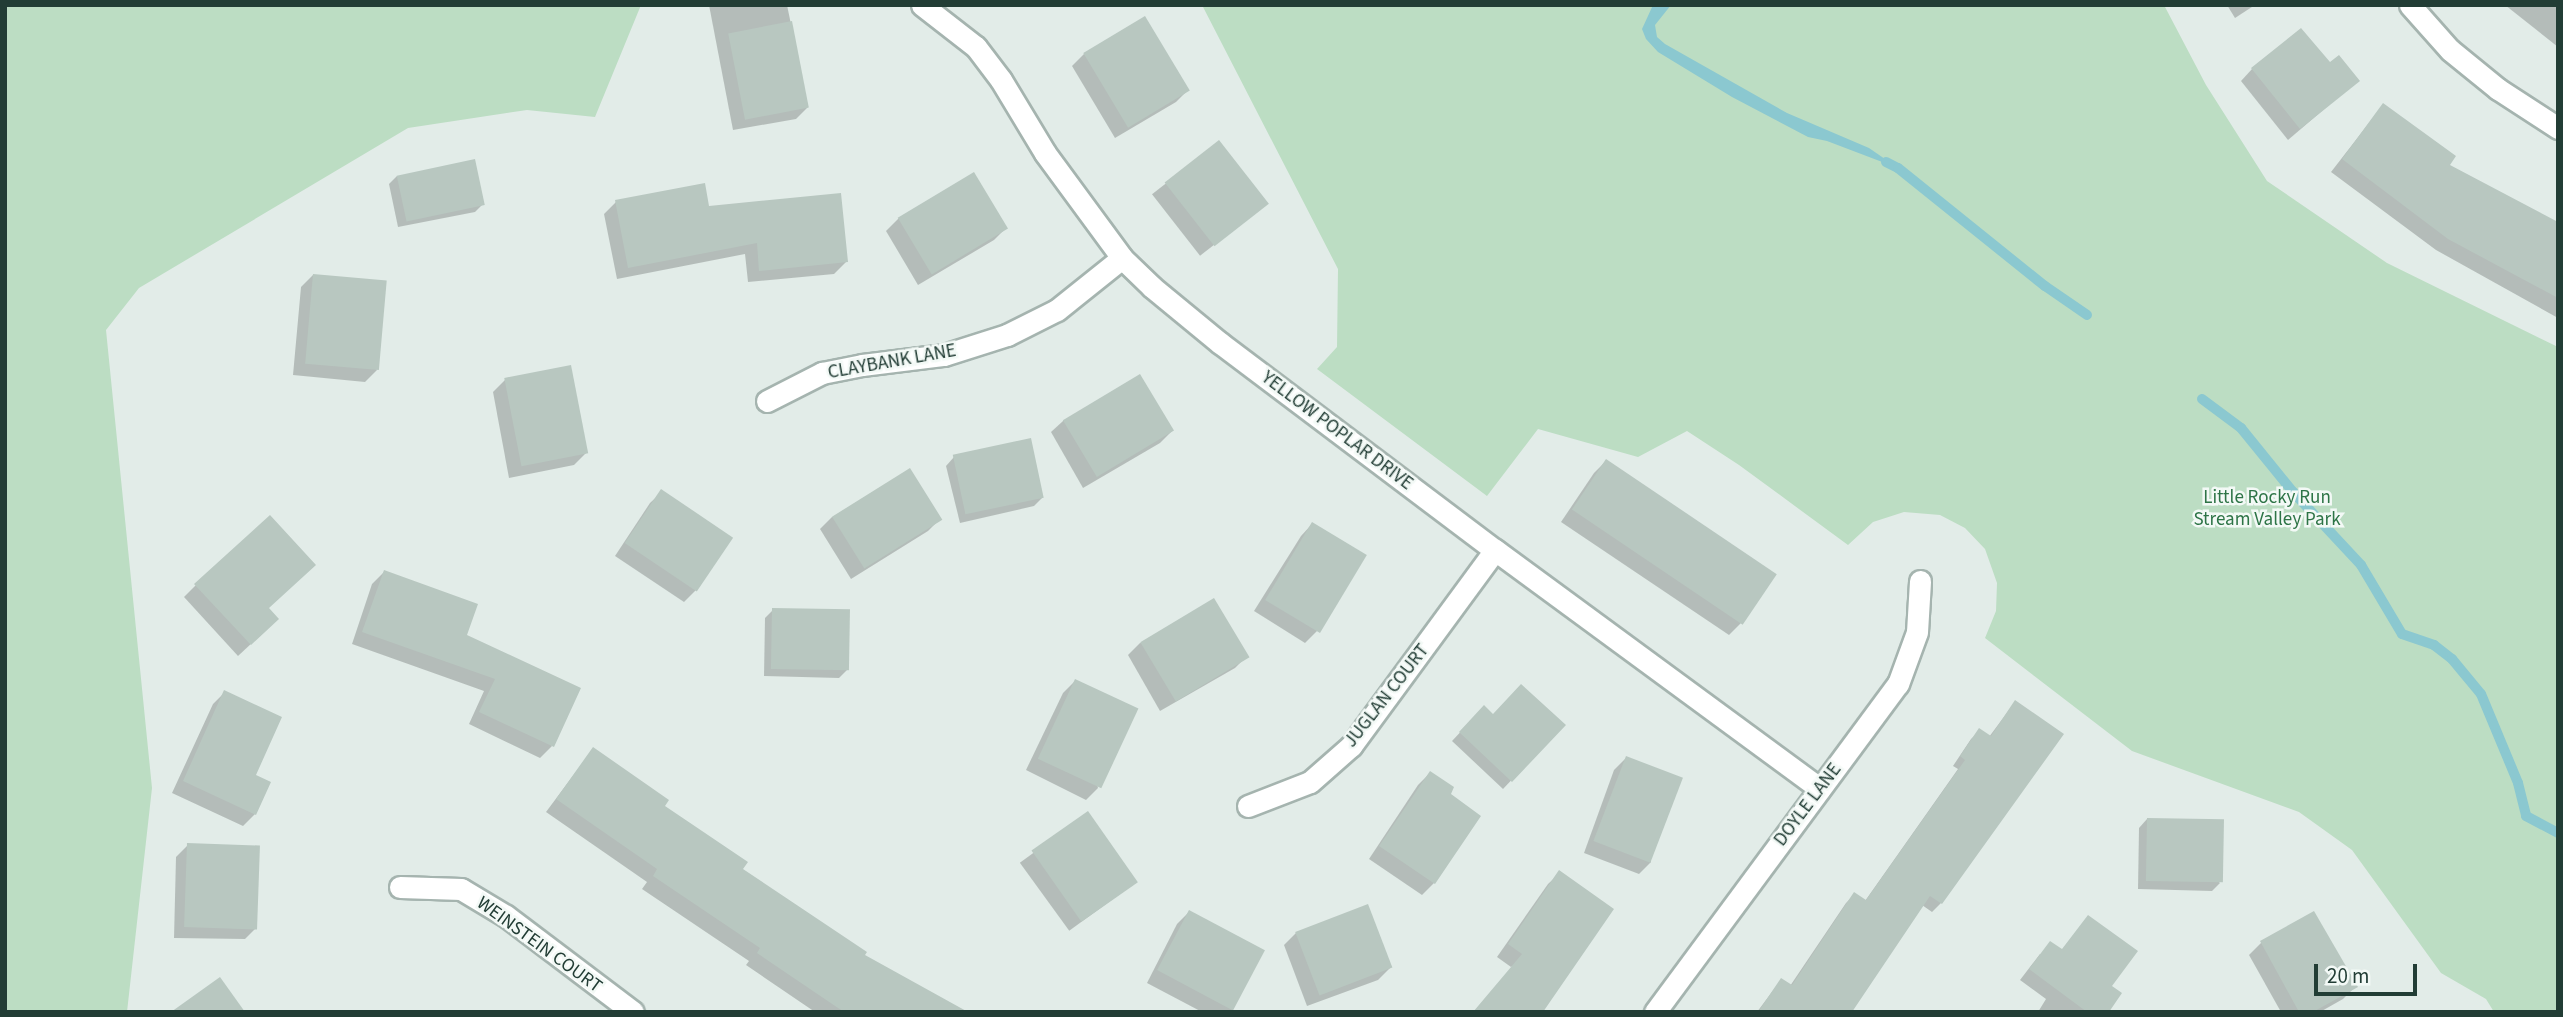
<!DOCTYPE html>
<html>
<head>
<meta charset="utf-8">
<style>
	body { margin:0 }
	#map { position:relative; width:2563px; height:1017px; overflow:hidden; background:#e2ece8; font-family:"Source Sans 3",sans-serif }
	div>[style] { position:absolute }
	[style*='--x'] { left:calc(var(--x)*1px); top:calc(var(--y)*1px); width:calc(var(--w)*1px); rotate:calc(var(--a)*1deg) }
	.green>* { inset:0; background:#bcddc3 }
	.water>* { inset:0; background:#8bc8d0 }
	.shadow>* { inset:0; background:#0003; transform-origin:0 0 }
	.stream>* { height:10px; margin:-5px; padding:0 5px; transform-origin:5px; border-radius:5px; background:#8bc8d0 }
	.building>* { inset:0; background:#b8c7c0; transform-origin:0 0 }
	.roads { filter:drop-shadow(2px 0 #a5b4af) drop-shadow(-2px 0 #a5b4af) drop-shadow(0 2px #a5b4af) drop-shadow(0 -2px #a5b4af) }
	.street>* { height:21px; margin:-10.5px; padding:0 10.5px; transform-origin:10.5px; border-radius:10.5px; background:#fff }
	span { translate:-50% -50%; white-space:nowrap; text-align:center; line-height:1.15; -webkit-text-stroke:5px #f3f9f6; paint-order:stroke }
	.street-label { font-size:19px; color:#223d35 }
	.park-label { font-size:19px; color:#2d7446 }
	.frame { position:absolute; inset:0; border:7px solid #223d35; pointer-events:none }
	.scale { position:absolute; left:2314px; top:964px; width:103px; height:32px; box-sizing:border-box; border:4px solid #223d35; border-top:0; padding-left:9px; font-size:21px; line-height:24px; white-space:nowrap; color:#223d35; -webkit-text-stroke:5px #f3f9f6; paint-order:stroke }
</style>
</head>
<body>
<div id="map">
	<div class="green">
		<div style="clip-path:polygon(5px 5px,641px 5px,595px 117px,527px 110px,408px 128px,139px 288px,106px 330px,152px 788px,127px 1012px,5px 1012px)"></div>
		<div style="clip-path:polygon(1202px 5px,2164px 5px,2206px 85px,2267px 181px,2387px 263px,2558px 347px,2558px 1012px,2494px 1012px,2486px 999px,2441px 973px,2352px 850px,2299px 812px,2132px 751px,1985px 638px,1996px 611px,1997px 583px,1985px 549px,1965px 528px,1940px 515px,1904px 512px,1873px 522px,1848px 545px,1739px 465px,1687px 431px,1638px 457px,1538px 429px,1487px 496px,1317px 369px,1337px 347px,1338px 269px)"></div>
	</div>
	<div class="water">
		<div style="clip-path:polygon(1653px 5px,1671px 5px,1655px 25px,1657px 37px,1665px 44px,1787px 113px,1869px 148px,1898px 168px,1827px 141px,1808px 137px,1732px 97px,1658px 52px,1646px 39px,1642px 29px)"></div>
	</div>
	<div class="shadow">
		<div style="clip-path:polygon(709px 5px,787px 5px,808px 107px,796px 119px,733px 130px)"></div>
		<div style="clip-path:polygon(2227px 5px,2255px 5px,2235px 18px)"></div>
		<div style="clip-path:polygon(2505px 5px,2558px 5px,2558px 47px)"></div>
		<div style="clip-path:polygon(1084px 54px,1188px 90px,1176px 102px,1115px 138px,1072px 66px)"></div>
		<div style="clip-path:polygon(2329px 65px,2357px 81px,2288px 140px,2241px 81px,2252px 69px)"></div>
		<div style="clip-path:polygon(2383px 105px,2447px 165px,2558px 224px,2558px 318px,2436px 250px,2331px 172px)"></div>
		<div style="left:1219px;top:142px;width:78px;height:85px;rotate:52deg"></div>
		<div style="clip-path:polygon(973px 174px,1006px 228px,994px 240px,918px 285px,886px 231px,898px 219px)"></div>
		<div style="clip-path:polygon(397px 176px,483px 204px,475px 212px,398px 227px,389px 184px)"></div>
		<div style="clip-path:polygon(616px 202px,708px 208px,846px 262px,834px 274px,748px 282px,745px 254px,617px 279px,604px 214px)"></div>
		<div style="clip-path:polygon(313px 275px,377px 370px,365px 382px,293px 375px,301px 287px)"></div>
		<div style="clip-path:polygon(1139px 376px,1172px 431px,1160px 443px,1083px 488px,1051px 432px,1063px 421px)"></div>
		<div style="clip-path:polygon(505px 380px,586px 453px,574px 465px,509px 478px,493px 392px)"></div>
		<div style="clip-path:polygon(954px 457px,1042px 498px,1034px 506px,960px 523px,946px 466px)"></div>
		<div style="clip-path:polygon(1606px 461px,1741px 623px,1729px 635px,1561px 522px,1594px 473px)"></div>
		<div style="clip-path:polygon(662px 492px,731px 538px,696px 590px,684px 602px,615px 556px,650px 503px)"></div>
		<div style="clip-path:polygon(832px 517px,940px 519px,928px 531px,851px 579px,820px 529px)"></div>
		<div style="clip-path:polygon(1312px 524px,1364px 555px,1317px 631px,1305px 643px,1254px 611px,1301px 536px)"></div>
		<div style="clip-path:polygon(384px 572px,465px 636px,552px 746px,540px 758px,469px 724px,484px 691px,352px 644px,372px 584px)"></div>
		<div style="clip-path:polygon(196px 585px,267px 609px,265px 631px,238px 656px,184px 597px)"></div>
		<div style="clip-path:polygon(773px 610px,847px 670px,839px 678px,764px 676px,765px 618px)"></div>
		<div style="clip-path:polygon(1140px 643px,1247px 656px,1235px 668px,1160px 711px,1128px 655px)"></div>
		<div style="clip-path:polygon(1075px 681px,1098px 788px,1086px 800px,1026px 770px,1063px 693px)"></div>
		<div style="clip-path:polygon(225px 692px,254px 775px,269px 783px,255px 814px,243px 826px,172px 793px,213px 704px)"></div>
		<div style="clip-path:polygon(2015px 702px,2062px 734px,1941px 903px,1932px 912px,1922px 905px,1834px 1012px,1757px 1012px,1781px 980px,1790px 986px,1846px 903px,1855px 894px,1865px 901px,1958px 769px,1953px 766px,1971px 739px,1980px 731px,1989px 737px)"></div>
		<div style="clip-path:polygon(1484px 707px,1493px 716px,1564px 725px,1503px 789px,1452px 741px)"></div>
		<div style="clip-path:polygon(593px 749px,741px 870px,863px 956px,964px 1012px,815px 1012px,746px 965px,749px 961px,642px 889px,647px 882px,546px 812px)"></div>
		<div style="clip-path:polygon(1626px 758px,1651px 862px,1639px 874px,1584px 853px,1614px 770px)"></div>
		<div style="clip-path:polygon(1430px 773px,1434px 883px,1422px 895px,1369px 859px,1418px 785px)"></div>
		<div style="left:1087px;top:814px;width:84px;height:83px;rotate:54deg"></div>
		<div style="clip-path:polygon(2147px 819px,2220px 883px,2212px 891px,2138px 889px,2139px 828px)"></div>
		<div style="clip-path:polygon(188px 845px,257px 927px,245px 939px,174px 938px,176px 857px)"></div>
		<div style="clip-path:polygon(1560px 873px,1612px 909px,1511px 967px,1497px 957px,1548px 884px)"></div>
		<div style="clip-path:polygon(1189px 912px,1233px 1010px,1231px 1012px,1202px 1012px,1147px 983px,1177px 924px)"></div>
		<div style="clip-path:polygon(2314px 913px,2355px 987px,2343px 999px,2320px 1012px,2281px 1012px,2249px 955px,2261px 943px)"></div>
		<div style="clip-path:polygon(1296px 933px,1390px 968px,1378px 980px,1307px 1006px,1284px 945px)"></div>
		<div style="clip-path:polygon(2040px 954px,2109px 986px,2107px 1012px,2038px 1012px,2046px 999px,2020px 980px)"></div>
	</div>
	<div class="stream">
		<div style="--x:1886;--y:162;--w:13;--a:27"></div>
		<div style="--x:1898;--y:168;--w:189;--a:38.8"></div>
		<div style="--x:2045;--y:286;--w:51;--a:34.6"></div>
		<div style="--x:2202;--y:399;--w:49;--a:36.6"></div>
		<div style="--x:2241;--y:428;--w:82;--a:50.9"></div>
		<div style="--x:2293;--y:492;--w:100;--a:47"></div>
		<div style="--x:2361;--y:565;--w:80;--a:59.3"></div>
		<div style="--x:2402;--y:634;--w:34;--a:19"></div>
		<div style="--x:2434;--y:645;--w:23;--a:38"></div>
		<div style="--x:2452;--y:659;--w:45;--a:50.4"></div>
		<div style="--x:2481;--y:694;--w:96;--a:67.4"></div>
		<div style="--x:2518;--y:783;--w:34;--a:76"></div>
		<div style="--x:2526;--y:816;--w:36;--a:28"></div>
	</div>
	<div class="building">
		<div style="left:1145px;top:16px;width:87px;height:72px;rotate:59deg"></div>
		<div style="left:792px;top:21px;width:88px;height:65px;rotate:79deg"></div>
		<div style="clip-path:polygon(2301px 28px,2330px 62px,2339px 55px,2360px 81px,2300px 129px,2251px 68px)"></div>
		<div style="clip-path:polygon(2383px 103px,2456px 156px,2450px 165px,2558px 222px,2558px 298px,2448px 239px,2342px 159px)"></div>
		<div style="left:1219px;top:140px;width:81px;height:69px;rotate:52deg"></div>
		<div style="left:475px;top:159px;width:47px;height:80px;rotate:78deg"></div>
		<div style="left:974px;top:172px;width:66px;height:89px;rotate:59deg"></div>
		<div style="clip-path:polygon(705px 183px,709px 206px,841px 193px,848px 262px,759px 271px,757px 243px,628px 268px,615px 200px)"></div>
		<div style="left:313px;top:274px;width:74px;height:90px;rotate:5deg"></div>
		<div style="left:571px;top:365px;width:90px;height:68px;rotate:79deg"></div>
		<div style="left:1140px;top:374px;width:66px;height:90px;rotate:59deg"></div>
		<div style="left:1031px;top:438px;width:61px;height:80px;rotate:78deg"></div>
		<div style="left:1606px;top:459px;width:206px;height:61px;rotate:34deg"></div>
		<div style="left:910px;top:468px;width:61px;height:92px;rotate:58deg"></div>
		<div style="left:661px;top:489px;width:87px;height:65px;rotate:34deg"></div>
		<div style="clip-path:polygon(270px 515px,316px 565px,269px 608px,279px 619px,251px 645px,194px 584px)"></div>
		<div style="left:1312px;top:522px;width:64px;height:91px;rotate:31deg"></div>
		<div style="clip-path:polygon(384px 570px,478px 604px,467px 635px,581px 688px,554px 747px,479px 712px,495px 679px,362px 632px)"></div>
		<div style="left:1214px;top:598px;width:69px;height:86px;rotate:59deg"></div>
		<div style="left:772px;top:608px;width:78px;height:61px;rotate:1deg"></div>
		<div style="left:1075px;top:679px;width:70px;height:88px;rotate:25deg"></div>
		<div style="clip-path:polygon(1521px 684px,1566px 725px,1512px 782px,1459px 732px,1484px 705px,1493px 714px)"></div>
		<div style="clip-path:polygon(224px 690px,282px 717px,256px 775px,271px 782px,256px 815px,183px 781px)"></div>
		<div style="clip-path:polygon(2015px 700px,2064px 734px,1942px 904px,1930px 896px,1852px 1012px,1758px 1012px,1781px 978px,1792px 985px,1854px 892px,1866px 900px,1965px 760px,1960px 756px,1979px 728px,1991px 736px)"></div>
		<div style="clip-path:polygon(593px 747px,669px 800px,665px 806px,748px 862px,743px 869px,867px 952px,865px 955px,968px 1012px,844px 1012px,757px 953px,760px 948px,653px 876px,657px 869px,556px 799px)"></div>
		<div style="left:1626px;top:756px;width:61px;height:91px;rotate:21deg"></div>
		<div style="clip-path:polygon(1430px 771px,1454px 787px,1451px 794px,1481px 816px,1435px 884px,1379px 846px)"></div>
		<div style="left:1088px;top:811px;width:87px;height:69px;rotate:55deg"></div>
		<div style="left:2147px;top:818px;width:77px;height:63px;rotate:1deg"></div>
		<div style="left:187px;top:843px;width:73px;height:84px;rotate:2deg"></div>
		<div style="clip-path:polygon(1559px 870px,1614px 909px,1543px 1012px,1473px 1012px,1522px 954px,1508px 944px)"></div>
		<div style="left:1368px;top:904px;width:68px;height:78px;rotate:69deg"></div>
		<div style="left:1189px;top:910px;width:86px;height:68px;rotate:28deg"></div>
		<div style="clip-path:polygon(2314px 911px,2358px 987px,2313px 1012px,2299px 1012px,2260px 941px)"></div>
		<div style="clip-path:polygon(2088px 915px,2138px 951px,2112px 986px,2122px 993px,2109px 1012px,2087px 1012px,2029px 969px,2050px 941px,2062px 949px)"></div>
		<div style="clip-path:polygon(220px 977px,245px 1012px,171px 1012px)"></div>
	</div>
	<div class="roads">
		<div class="street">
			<div style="--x:922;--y:5;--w:68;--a:37.9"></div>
			<div style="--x:976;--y:47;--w:41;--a:52.9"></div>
			<div style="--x:1001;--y:80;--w:85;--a:58.9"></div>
			<div style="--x:1045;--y:153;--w:130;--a:53.7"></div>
			<div style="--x:1122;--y:258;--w:42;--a:44"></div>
			<div style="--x:1152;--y:287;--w:88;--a:39.5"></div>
			<div style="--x:1220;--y:343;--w:344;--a:37"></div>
			<div style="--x:1495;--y:550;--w:403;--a:36.3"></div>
			<div style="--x:2410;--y:5;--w:60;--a:48.4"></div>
			<div style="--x:2450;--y:50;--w:62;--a:39.1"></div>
			<div style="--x:2498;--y:89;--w:72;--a:33"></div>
			<div style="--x:767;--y:401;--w:62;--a:-27"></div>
			<div style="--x:822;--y:373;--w:41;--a:-11.3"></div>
			<div style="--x:862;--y:365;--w:83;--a:-7"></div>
			<div style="--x:944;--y:355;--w:66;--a:-17.6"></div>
			<div style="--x:1007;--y:335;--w:56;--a:-26.6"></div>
			<div style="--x:1057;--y:310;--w:83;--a:-38.7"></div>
			<div style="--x:1248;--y:806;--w:66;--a:-21.2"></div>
			<div style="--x:1310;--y:782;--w:55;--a:-41.3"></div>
			<div style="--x:1351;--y:746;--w:243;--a:-53.7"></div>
			<div style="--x:400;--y:887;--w:61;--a:1.9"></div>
			<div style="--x:461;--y:889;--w:52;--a:31"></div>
			<div style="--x:506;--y:916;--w:159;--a:37.1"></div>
			<div style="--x:1655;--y:1012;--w:408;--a:-53.5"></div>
			<div style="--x:1898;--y:684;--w:55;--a:-69.9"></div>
			<div style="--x:1917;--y:632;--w:51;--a:-86.6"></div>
		</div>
	</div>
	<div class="street-label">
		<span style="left:892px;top:362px;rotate:-10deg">CLAYBANK LANE</span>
		<span style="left:1337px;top:431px;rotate:37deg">YELLOW POPLAR DRIVE</span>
		<span style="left:1387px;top:696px;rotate:-52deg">JUGLAN COURT</span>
		<span style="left:1808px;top:805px;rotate:-53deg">DOYLE LANE</span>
		<span style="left:539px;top:945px;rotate:36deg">WEINSTEIN COURT</span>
	</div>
	<div class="park-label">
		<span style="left:2267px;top:509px">Little Rocky Run<br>Stream Valley Park</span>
	</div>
	<div class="frame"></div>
	<div class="scale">20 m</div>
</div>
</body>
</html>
